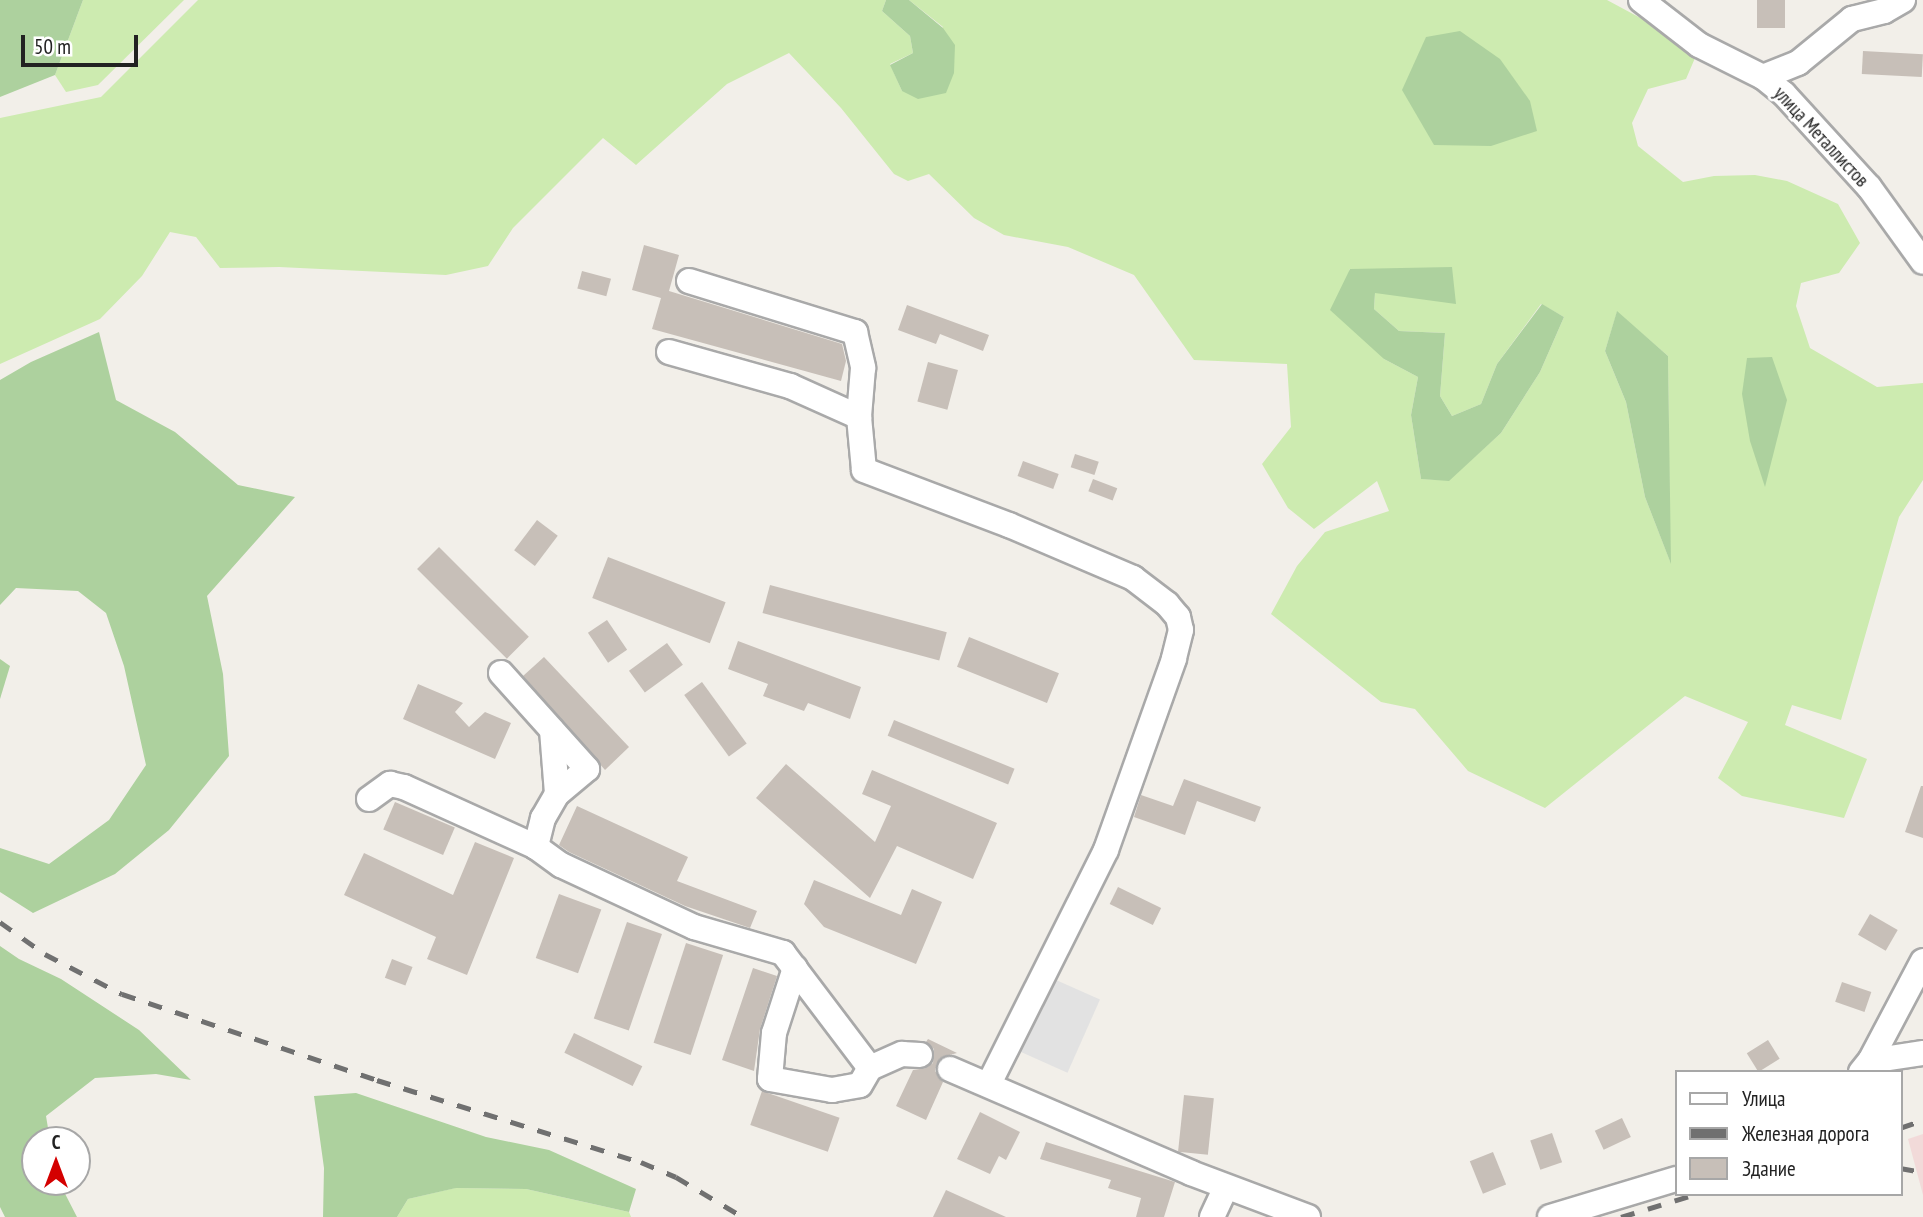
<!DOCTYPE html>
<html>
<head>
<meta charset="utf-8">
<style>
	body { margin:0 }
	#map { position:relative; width:1923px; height:1217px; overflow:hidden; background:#f2efe9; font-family:"PT Sans Narrow",sans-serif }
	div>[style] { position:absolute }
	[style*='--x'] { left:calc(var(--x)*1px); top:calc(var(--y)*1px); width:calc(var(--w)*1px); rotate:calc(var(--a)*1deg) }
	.commercial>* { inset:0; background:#f2dad9 }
	.grass>* { inset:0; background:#cdebb0 }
	.forest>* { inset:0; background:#add19e }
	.parking>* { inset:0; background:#e2e2e2; transform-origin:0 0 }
	.building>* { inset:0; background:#c7bfb8; transform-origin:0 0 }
	.roads { filter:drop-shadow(2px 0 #a9a9a9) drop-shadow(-2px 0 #a9a9a9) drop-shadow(0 2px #a9a9a9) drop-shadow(0 -2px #a9a9a9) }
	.minor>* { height:24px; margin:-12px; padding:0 12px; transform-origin:12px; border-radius:12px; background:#fff }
	.rail>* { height:4.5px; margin-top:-2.25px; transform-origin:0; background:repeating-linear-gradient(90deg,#707070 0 14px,transparent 0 28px) }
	span { translate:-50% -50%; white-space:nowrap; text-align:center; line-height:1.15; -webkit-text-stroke:5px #fff; paint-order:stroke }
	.street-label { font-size:19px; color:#222 }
	.legend { position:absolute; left:1675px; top:1070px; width:228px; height:126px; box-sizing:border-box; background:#fff; border:2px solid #a7a7a7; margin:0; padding:9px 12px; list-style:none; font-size:21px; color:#222 }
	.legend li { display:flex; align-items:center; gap:14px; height:35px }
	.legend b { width:35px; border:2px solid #a7a7a7 }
	.north { position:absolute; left:21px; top:1126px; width:70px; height:70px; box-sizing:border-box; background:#fff; border:2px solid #a7a7a7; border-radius:50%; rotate:0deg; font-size:19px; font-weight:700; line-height:28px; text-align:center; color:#222 }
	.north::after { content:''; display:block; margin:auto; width:24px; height:32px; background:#d40000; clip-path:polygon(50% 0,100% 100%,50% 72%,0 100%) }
	.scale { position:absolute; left:21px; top:35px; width:117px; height:32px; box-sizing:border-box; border:4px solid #222; border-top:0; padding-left:9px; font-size:21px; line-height:24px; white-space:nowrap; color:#222; -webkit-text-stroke:5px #fff; paint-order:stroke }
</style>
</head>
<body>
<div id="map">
	<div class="commercial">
		<div style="clip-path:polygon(1923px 1134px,1923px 1195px,1908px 1139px)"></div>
	</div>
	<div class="grass">
		<div style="clip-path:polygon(83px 0,184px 0,98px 85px,66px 92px,55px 75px)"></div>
		<div style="clip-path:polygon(evenodd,198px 0,886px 0,882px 11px,910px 36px,913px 53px,890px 64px,902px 91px,943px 27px,909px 0,1607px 0,1659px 28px,1695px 58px,1686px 79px,1648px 89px,1632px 123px,1638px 146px,1683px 182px,1714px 176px,1755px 175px,1787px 181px,1838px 204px,1860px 243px,1839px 273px,1801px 283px,1796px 306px,1810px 348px,1877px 387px,1923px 383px,1923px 480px,1899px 517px,1841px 720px,1792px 705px,1785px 725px,1867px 759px,1844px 818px,1742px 796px,1718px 778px,1748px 722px,1685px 696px,1545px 808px,1468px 771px,1415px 709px,1381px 702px,1271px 614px,1297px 566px,1325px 532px,1389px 511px,1377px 481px,1314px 529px,1288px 508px,1262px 464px,1291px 427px,1287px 364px,1194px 360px,1134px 275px,1068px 247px,1004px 235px,974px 218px,929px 174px,908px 181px,894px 174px,841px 108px,789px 53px,727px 84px,636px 165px,603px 138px,513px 228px,488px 266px,446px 275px,279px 267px,220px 268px,196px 237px,170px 232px,142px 276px,100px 319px,0 364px,0 118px,101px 97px,198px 0,1349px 269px,1375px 293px,1374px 309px,1399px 331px,1445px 333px,1440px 396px,1452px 416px,1481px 404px,1497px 364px,1541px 304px,1564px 317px,1540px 372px,1501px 433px,1449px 480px,1421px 479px,1411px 415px,1418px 377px,1384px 359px,1349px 269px,198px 0,1617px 312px,1668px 356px,1670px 561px,1645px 497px,1626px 402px,1605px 351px,1617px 312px)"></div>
		<div style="clip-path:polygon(455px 1188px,526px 1189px,629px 1212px,631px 1217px,397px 1217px,408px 1199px)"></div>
	</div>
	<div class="forest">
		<div style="clip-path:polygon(0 0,83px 0,55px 75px,0 97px)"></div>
		<div style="clip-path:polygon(886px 0,909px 0,943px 28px,955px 45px,954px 73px,946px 93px,918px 99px,902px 91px,890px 65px,913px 53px,910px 36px,882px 11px)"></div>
		<div style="clip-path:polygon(1460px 31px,1500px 59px,1530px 101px,1537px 131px,1491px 146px,1434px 145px,1402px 90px,1426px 37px)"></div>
		<div style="clip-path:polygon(1452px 267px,1456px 304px,1375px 293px,1374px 309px,1399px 331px,1445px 333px,1440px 396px,1452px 416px,1481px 404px,1497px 364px,1542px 304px,1564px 317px,1540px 372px,1501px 433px,1449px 481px,1421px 479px,1411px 415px,1418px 377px,1384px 359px,1330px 310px,1350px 269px)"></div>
		<div style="clip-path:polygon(1617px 311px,1668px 356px,1671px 564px,1645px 497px,1626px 402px,1605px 351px)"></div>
		<div style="clip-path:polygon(99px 332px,116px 400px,175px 432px,238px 485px,295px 497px,207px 596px,223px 674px,229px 756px,169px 830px,115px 874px,33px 913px,0 892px,0 848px,49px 864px,109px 820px,146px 765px,124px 666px,106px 613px,78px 591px,16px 588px,0 605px,0 380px,31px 362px)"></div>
		<div style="clip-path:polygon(1772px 357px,1787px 400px,1765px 487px,1750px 441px,1742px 394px,1747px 358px)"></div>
		<div style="clip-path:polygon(0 659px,10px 666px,0 699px)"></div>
		<div style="clip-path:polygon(0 946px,19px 959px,61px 979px,139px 1030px,191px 1080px,156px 1074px,95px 1078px,46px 1116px,50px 1140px,35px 1140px,35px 1182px,59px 1182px,77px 1217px,5px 1217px,0 1207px)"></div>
		<div style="clip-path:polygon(356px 1093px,486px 1137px,549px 1150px,636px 1189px,629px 1212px,526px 1189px,456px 1188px,408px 1199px,397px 1217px,323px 1217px,324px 1168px,314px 1096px)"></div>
	</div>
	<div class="parking">
		<div style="left:1047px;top:976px;width:58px;height:80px;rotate:24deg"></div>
	</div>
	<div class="building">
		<div style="left:1757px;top:0;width:28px;height:28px"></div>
		<div style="left:1863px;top:51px;width:60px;height:23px;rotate:3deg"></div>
		<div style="clip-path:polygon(644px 245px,679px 255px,669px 291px,842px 344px,846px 361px,841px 381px,652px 329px,661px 298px,632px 290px)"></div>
		<div style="left:582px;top:271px;width:30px;height:18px;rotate:15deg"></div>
		<div style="clip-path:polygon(907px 305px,989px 335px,983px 351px,940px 334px,936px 344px,898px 330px)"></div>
		<div style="left:928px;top:362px;width:31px;height:41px;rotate:15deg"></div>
		<div style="left:1075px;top:454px;width:25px;height:14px;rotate:18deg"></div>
		<div style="left:1023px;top:461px;width:38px;height:16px;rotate:20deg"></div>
		<div style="left:1093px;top:479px;width:26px;height:13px;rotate:21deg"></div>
		<div style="left:537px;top:520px;width:26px;height:38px;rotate:37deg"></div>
		<div style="left:439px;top:547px;width:127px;height:31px;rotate:45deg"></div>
		<div style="left:608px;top:557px;width:126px;height:44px;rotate:21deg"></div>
		<div style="left:770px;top:585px;width:183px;height:29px;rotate:15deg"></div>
		<div style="left:607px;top:620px;width:36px;height:23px;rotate:56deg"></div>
		<div style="left:969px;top:637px;width:97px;height:32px;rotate:22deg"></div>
		<div style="clip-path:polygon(738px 641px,861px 687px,850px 719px,808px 703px,804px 711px,763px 696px,768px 684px,728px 669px)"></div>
		<div style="left:667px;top:643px;width:27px;height:47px;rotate:54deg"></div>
		<div style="clip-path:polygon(544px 657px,629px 747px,605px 770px,523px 676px)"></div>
		<div style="left:702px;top:682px;width:76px;height:22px;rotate:54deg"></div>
		<div style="clip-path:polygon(418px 684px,463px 703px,455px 712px,469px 727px,485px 712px,511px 723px,495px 759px,403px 719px)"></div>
		<div style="left:894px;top:720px;width:130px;height:17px;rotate:22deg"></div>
		<div style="clip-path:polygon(786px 764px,875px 842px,891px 806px,862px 794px,872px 770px,997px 823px,973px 879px,897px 846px,870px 898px,756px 798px)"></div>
		<div style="clip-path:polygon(1184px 779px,1261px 807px,1255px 822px,1197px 801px,1185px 835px,1134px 817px,1141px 795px,1173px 806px)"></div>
		<div style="clip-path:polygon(1921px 786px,1923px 786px,1923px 838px,1905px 832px)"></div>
		<div style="left:395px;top:802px;width:65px;height:30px;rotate:23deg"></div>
		<div style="clip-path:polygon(577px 806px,688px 857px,677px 881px,757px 911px,750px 928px,685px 906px,569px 852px,559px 845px)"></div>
		<div style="clip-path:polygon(475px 842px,514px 858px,467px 975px,427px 959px,436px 937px,344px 895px,364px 853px,453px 895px)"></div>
		<div style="clip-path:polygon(814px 880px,901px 915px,912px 889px,942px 902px,916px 964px,824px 927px,804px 904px)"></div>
		<div style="left:1118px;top:887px;width:48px;height:19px;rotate:26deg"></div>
		<div style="left:559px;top:894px;width:45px;height:68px;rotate:20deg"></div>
		<div style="left:1870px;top:914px;width:32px;height:24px;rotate:30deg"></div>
		<div style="left:627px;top:922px;width:37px;height:102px;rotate:19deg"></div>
		<div style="left:686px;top:943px;width:39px;height:105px;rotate:18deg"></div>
		<div style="left:392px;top:959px;width:22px;height:20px;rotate:21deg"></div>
		<div style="clip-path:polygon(753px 968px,777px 976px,760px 1029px,754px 1071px,722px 1060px)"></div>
		<div style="left:1842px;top:982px;width:31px;height:21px;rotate:19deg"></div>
		<div style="left:574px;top:1033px;width:76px;height:22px;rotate:26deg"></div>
		<div style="clip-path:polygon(928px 1039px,957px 1053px,942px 1057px,937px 1063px,935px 1071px,943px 1082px,926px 1120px,896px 1106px,913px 1070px,926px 1068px,933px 1063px,934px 1049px,926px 1042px)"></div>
		<div style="left:1768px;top:1040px;width:22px;height:25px;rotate:58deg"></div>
		<div style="left:762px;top:1091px;width:82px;height:36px;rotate:19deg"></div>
		<div style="left:1184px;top:1095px;width:30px;height:57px;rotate:6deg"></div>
		<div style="clip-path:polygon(980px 1112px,1020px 1132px,1006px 1160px,999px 1156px,990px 1174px,957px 1159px)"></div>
		<div style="left:1622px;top:1118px;width:21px;height:30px;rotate:65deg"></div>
		<div style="left:1552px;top:1133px;width:31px;height:23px;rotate:71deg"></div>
		<div style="clip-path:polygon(1046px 1142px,1175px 1182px,1164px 1217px,1136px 1217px,1141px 1198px,1108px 1188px,1111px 1180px,1040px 1159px)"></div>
		<div style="left:1493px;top:1152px;width:35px;height:25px;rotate:68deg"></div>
		<div style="clip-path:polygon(946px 1190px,1006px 1217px,933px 1217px)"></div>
	</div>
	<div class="roads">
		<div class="minor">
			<div style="--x:1641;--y:0;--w:73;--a:37.8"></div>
			<div style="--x:1699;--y:45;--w:72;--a:26.6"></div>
			<div style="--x:1763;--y:77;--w:27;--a:39"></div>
			<div style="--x:1784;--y:94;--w:126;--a:47.6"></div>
			<div style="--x:1869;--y:187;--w:92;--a:54.2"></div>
			<div style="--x:1763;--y:77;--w:38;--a:-22"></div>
			<div style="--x:1798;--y:63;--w:70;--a:-39.2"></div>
			<div style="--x:1852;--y:19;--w:33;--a:-14"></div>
			<div style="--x:1884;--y:11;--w:22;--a:-30"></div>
			<div style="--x:689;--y:281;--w:174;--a:17.1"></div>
			<div style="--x:855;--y:332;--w:37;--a:77"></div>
			<div style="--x:863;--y:368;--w:49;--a:94.7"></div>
			<div style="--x:669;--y:352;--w:126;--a:15.7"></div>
			<div style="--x:790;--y:386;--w:76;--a:24.2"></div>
			<div style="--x:859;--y:417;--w:53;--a:84.6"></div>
			<div style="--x:864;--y:470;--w:155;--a:20.8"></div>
			<div style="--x:1009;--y:525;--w:135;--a:23.1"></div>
			<div style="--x:1133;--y:578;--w:43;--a:37.4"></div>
			<div style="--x:1167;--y:604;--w:17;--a:50"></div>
			<div style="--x:1178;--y:617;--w:13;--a:77"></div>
			<div style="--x:1181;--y:630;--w:30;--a:104"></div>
			<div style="--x:1174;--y:659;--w:203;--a:109.6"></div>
			<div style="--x:1106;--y:850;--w:262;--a:116.6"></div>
			<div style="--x:501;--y:673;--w:129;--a:48.1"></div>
			<div style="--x:587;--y:769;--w:39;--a:140"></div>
			<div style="--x:557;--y:794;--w:28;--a:120"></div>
			<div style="--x:543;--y:818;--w:30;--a:104"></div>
			<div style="--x:552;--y:730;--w:64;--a:85.5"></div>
			<div style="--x:369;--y:799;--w:26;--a:-36"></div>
			<div style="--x:390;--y:784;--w:14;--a:12"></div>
			<div style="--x:404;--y:787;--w:145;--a:24.4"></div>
			<div style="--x:536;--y:847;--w:31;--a:36"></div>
			<div style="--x:561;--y:865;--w:147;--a:25"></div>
			<div style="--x:694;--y:927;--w:93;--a:16.3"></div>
			<div style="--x:783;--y:953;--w:144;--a:52.9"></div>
			<div style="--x:870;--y:1068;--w:35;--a:-24"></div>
			<div style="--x:902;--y:1054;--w:18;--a:3"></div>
			<div style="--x:795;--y:968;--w:68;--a:107.9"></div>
			<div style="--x:774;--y:1033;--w:46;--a:95"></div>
			<div style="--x:770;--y:1079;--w:63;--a:10.1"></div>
			<div style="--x:832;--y:1090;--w:28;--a:-10"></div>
			<div style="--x:860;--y:1085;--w:20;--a:-60"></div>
			<div style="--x:1870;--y:1061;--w:54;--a:-8.6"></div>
			<div style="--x:950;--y:1069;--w:262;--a:23.3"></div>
			<div style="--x:1191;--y:1173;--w:125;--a:20.6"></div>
			<div style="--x:1861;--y:1072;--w:14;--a:-51"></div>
			<div style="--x:1870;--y:1061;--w:113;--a:-62.1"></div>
			<div style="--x:1212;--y:1217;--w:33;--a:-65"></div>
			<div style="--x:1550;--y:1217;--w:132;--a:-16.8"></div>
		</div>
	</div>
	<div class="rail">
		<div style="--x:0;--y:922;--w:55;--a:35.4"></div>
		<div style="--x:45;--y:954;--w:87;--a:27.5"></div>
		<div style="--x:122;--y:994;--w:269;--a:18.6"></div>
		<div style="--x:377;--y:1080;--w:276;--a:17.3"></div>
		<div style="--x:641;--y:1162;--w:38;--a:23"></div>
		<div style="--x:676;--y:1177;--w:78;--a:30.8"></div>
		<div style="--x:1900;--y:1128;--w:24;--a:-19"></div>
		<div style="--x:1900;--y:1168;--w:23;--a:10"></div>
		<div style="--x:1621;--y:1217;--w:78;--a:-17"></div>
	</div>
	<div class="street-label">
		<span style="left:1821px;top:137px;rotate:47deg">улица Металлистов</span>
	</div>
	<ul class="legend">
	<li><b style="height:9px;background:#fff"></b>Улица</li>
	<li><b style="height:9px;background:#707070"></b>Железная дорога</li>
	<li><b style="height:19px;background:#c7bfb8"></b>Здание</li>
	</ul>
	<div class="north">С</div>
	<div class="scale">50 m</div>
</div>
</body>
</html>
